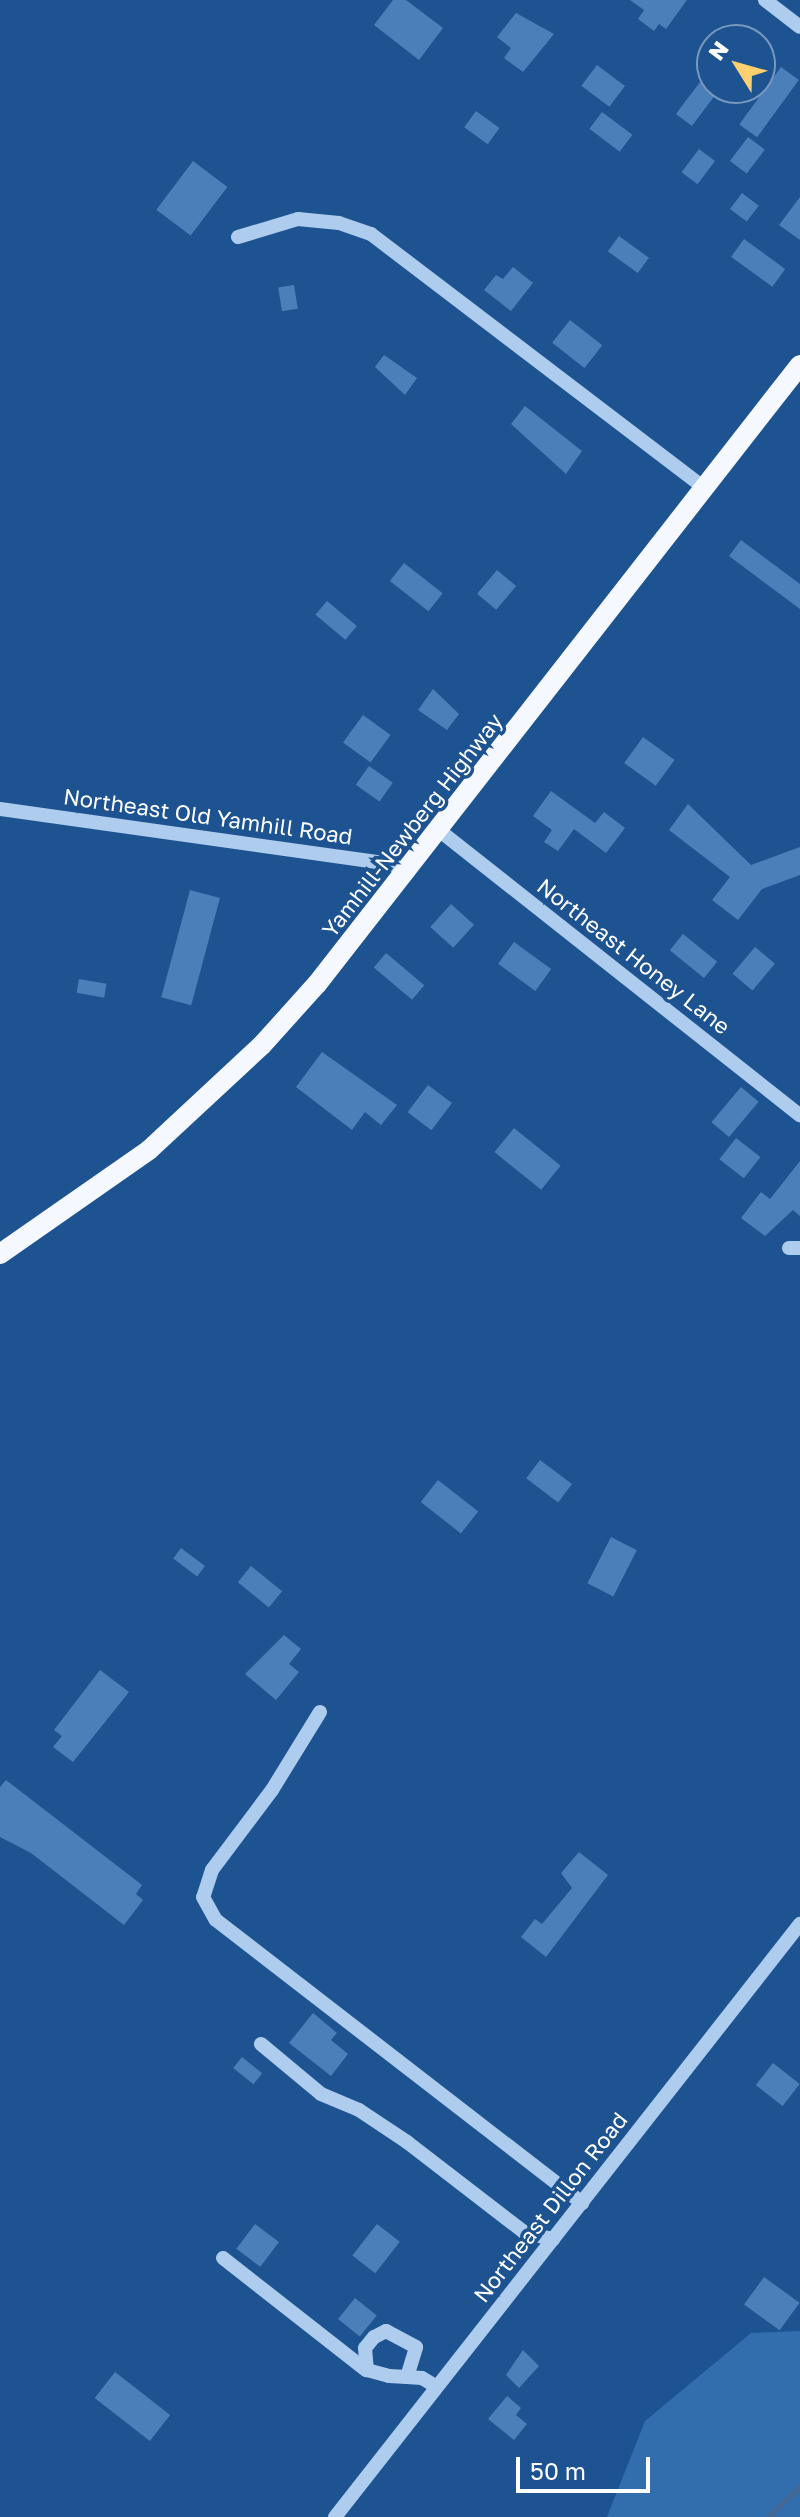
<!DOCTYPE html>
<html>
<head>
<meta charset="utf-8">
<style>
	body { margin:0 }
	#map { position:relative; width:800px; height:2517px; overflow:hidden; background:#1e5391; font-family:"Golos Text",sans-serif }
	div>[style] { position:absolute }
	[style*='--x'] { left:calc(var(--x)*1px); top:calc(var(--y)*1px); width:calc(var(--w)*1px); rotate:calc(var(--a)*1deg) }
	.green>* { inset:0; background:#326dae }
	.stream>* { height:5px; margin:-2.5px; padding:0 2.5px; transform-origin:2.5px; border-radius:2.5px; background:#436894 }
	.building>* { inset:0; background:#4b7fb9; transform-origin:0 0 }
	.minor>* { height:14px; margin:-7px; padding:0 7px; transform-origin:7px; border-radius:7px; background:#aecced }
	.major>* { height:20px; margin:-10px; padding:0 10px; transform-origin:10px; border-radius:10px; background:#f5f9ff }
	span { translate:-50% -50%; white-space:nowrap; text-align:center; line-height:1.15; -webkit-text-stroke:7px #1e5391; paint-order:stroke }
	.street-label { font-size:22px; color:#fff }
	.north { position:absolute; left:696px; top:24px; width:80px; height:80px; box-sizing:border-box; background:#1e5391; border:2px solid #7898bd; border-radius:50%; rotate:307deg; font-size:22px; font-weight:700; line-height:32px; text-align:center; color:#fff }
	.north::after { content:''; display:block; margin:auto; width:28px; height:36px; background:#fcd06e; clip-path:polygon(50% 0,100% 100%,50% 72%,0 100%) }
	.scale { position:absolute; left:516px; top:2457px; width:134px; height:36px; box-sizing:border-box; border:4px solid #fff; border-top:0; padding-left:10px; font-size:24px; line-height:28px; white-space:nowrap; color:#fff; -webkit-text-stroke:6px #1e5391; paint-order:stroke }
</style>
</head>
<body>
<div id="map">
	<div class="green">
		<div style="clip-path:polygon(800px 2331px,800px 2517px,607px 2517px,645px 2421px,751px 2333px)"></div>
	</div>
	<div class="stream">
		<div style="--x:768;--y:2517;--w:45;--a:-44.1"></div>
	</div>
	<div class="building">
		<div style="clip-path:polygon(393px 0,406px 0,443px 28px,419px 60px,374px 25px)"></div>
		<div style="clip-path:polygon(630px 0,687px 0,666px 29px,659px 24px,654px 31px,638px 19px,644px 10px)"></div>
		<div style="clip-path:polygon(516px 13px,554px 34px,523px 72px,504px 58px,511px 48px,497px 37px)"></div>
		<div style="left:597px;top:65px;width:35px;height:26px;rotate:37deg"></div>
		<div style="left:781px;top:67px;width:22px;height:71px;rotate:36deg"></div>
		<div style="left:700px;top:82px;width:20px;height:40px;rotate:37deg"></div>
		<div style="left:476px;top:111px;width:29px;height:20px;rotate:36deg"></div>
		<div style="left:602px;top:112px;width:38px;height:21px;rotate:37deg"></div>
		<div style="left:748px;top:137px;width:21px;height:30px;rotate:37deg"></div>
		<div style="left:699px;top:149px;width:20px;height:29px;rotate:37deg"></div>
		<div style="left:193px;top:161px;width:43px;height:61px;rotate:37deg"></div>
		<div style="left:742px;top:193px;width:21px;height:20px;rotate:37deg"></div>
		<div style="clip-path:polygon(800px 197px,800px 240px,779px 225px)"></div>
		<div style="left:619px;top:236px;width:37px;height:19px;rotate:36deg"></div>
		<div style="left:744px;top:239px;width:51px;height:22px;rotate:36deg"></div>
		<div style="clip-path:polygon(513px 267px,533px 283px,511px 311px,484px 290px,496px 275px,503px 279px)"></div>
		<div style="left:294px;top:285px;width:24px;height:16px;rotate:81deg"></div>
		<div style="left:570px;top:320px;width:41px;height:29px;rotate:38deg"></div>
		<div style="clip-path:polygon(384px 355px,417px 378px,405px 395px,375px 367px)"></div>
		<div style="clip-path:polygon(525px 406px,582px 451px,566px 474px,511px 424px)"></div>
		<div style="clip-path:polygon(741px 540px,800px 584px,800px 609px,729px 556px)"></div>
		<div style="left:404px;top:563px;width:49px;height:23px;rotate:38deg"></div>
		<div style="left:497px;top:570px;width:25px;height:31px;rotate:40deg"></div>
		<div style="left:327px;top:601px;width:39px;height:18px;rotate:40deg"></div>
		<div style="clip-path:polygon(433px 689px,459px 714px,447px 730px,418px 710px)"></div>
		<div style="left:363px;top:715px;width:34px;height:34px;rotate:36deg"></div>
		<div style="left:643px;top:737px;width:39px;height:32px;rotate:36deg"></div>
		<div style="left:369px;top:766px;width:29px;height:23px;rotate:35deg"></div>
		<div style="clip-path:polygon(551px 791px,595px 823px,604px 812px,625px 828px,606px 853px,574px 829px,558px 851px,544px 842px,552px 830px,533px 816px)"></div>
		<div style="clip-path:polygon(688px 804px,751px 865px,800px 847px,800px 875px,762px 889px,738px 920px,712px 900px,730px 877px,669px 830px)"></div>
		<div style="left:190px;top:890px;width:31px;height:111px;rotate:15deg"></div>
		<div style="left:451px;top:904px;width:31px;height:31px;rotate:42deg"></div>
		<div style="left:683px;top:934px;width:44px;height:21px;rotate:39deg"></div>
		<div style="left:514px;top:942px;width:46px;height:27px;rotate:36deg"></div>
		<div style="left:755px;top:947px;width:26px;height:35px;rotate:40deg"></div>
		<div style="left:386px;top:953px;width:50px;height:19px;rotate:40deg"></div>
		<div style="left:79px;top:979px;width:28px;height:14px;rotate:10deg"></div>
		<div style="clip-path:polygon(322px 1052px,397px 1105px,381px 1125px,365px 1112px,352px 1130px,296px 1087px)"></div>
		<div style="left:428px;top:1085px;width:30px;height:34px;rotate:37deg"></div>
		<div style="left:741px;top:1087px;width:23px;height:46px;rotate:40deg"></div>
		<div style="left:514px;top:1128px;width:60px;height:31px;rotate:39deg"></div>
		<div style="left:736px;top:1138px;width:31px;height:27px;rotate:38deg"></div>
		<div style="clip-path:polygon(800px 1161px,800px 1216px,793px 1210px,765px 1236px,741px 1218px,761px 1192px,770px 1199px)"></div>
		<div style="left:540px;top:1460px;width:40px;height:23px;rotate:37deg"></div>
		<div style="left:438px;top:1480px;width:51px;height:28px;rotate:38deg"></div>
		<div style="left:611px;top:1537px;width:29px;height:52px;rotate:27deg"></div>
		<div style="left:181px;top:1548px;width:30px;height:13px;rotate:37deg"></div>
		<div style="left:251px;top:1566px;width:40px;height:21px;rotate:39deg"></div>
		<div style="clip-path:polygon(284px 1635px,301px 1649px,289px 1664px,299px 1672px,276px 1700px,245px 1674px)"></div>
		<div style="clip-path:polygon(100px 1670px,129px 1692px,73px 1762px,53px 1747px,62px 1736px,54px 1730px)"></div>
		<div style="clip-path:polygon(6px 1780px,142px 1885px,136px 1894px,143px 1900px,124px 1925px,31px 1853px,0 1837px,0 1787px)"></div>
		<div style="clip-path:polygon(579px 1852px,608px 1875px,546px 1957px,521px 1937px,535px 1919px,542px 1924px,572px 1888px,561px 1873px)"></div>
		<div style="clip-path:polygon(313px 2013px,337px 2033px,331px 2040px,348px 2054px,331px 2076px,289px 2043px)"></div>
		<div style="left:242px;top:2057px;width:26px;height:14px;rotate:39deg"></div>
		<div style="left:773px;top:2063px;width:34px;height:28px;rotate:38deg"></div>
		<div style="left:255px;top:2224px;width:30px;height:31px;rotate:37deg"></div>
		<div style="left:377px;top:2224px;width:29px;height:40px;rotate:38deg"></div>
		<div style="left:764px;top:2277px;width:44px;height:34px;rotate:36deg"></div>
		<div style="left:355px;top:2298px;width:28px;height:27px;rotate:39deg"></div>
		<div style="clip-path:polygon(523px 2350px,539px 2366px,519px 2388px,506px 2375px)"></div>
		<div style="left:115px;top:2372px;width:70px;height:33px;rotate:38deg"></div>
		<div style="clip-path:polygon(507px 2396px,521px 2408px,516px 2415px,527px 2424px,514px 2440px,488px 2419px)"></div>
	</div>
	<div class="minor">
		<div style="--x:765;--y:0;--w:44;--a:37.6"></div>
		<div style="--x:238;--y:237;--w:63;--a:-16.7"></div>
		<div style="--x:298;--y:219;--w:41;--a:5.6"></div>
		<div style="--x:339;--y:223;--w:34;--a:19"></div>
		<div style="--x:371;--y:234;--w:420;--a:37.3"></div>
		<div style="--x:0;--y:809;--w:395;--a:8"></div>
		<div style="--x:391;--y:864;--w:19;--a:25"></div>
		<div style="--x:440;--y:831;--w:459;--a:38.3"></div>
		<div style="--x:789;--y:1248;--w:11;--a:0"></div>
		<div style="--x:320;--y:1712;--w:92;--a:121.6"></div>
		<div style="--x:272;--y:1790;--w:100;--a:126.9"></div>
		<div style="--x:212;--y:1870;--w:28;--a:108"></div>
		<div style="--x:203;--y:1897;--w:26;--a:61"></div>
		<div style="--x:216;--y:1920;--w:463;--a:37.7"></div>
		<div style="--x:261;--y:2044;--w:78;--a:39.8"></div>
		<div style="--x:321;--y:2094;--w:41;--a:22.8"></div>
		<div style="--x:359;--y:2110;--w:58;--a:33.7"></div>
		<div style="--x:407;--y:2142;--w:149;--a:37.6"></div>
		<div style="--x:525;--y:2233;--w:29;--a:12"></div>
		<div style="--x:223;--y:2258;--w:182;--a:38.1"></div>
		<div style="--x:407;--y:2377;--w:31;--a:-73"></div>
		<div style="--x:416;--y:2347;--w:34;--a:-152"></div>
		<div style="--x:386;--y:2331;--w:13;--a:153"></div>
		<div style="--x:374;--y:2337;--w:14;--a:129"></div>
		<div style="--x:365;--y:2348;--w:22;--a:85"></div>
		<div style="--x:367;--y:2370;--w:23;--a:15"></div>
		<div style="--x:389;--y:2376;--w:18;--a:3"></div>
		<div style="--x:407;--y:2377;--w:15;--a:4"></div>
		<div style="--x:422;--y:2378;--w:17;--a:31"></div>
		<div style="--x:335;--y:2517;--w:754;--a:-51.9"></div>
	</div>
	<div class="major">
		<div style="--x:0;--y:1254;--w:182;--a:-34.9"></div>
		<div style="--x:149;--y:1150;--w:154;--a:-42.9"></div>
		<div style="--x:262;--y:1045;--w:82;--a:-48"></div>
		<div style="--x:317;--y:984;--w:785;--a:-52.04"></div>
	</div>
	<div class="street-label">
		<span style="left:208px;top:816px;rotate:8deg">Northeast Old Yamhill Road</span>
		<span style="left:412px;top:825px;rotate:-52deg">Yamhill-Newberg Highway</span>
		<span style="left:634px;top:956px;rotate:38deg">Northeast Honey Lane</span>
		<span style="left:550px;top:2207px;rotate:-52deg">Northeast Dillon Road</span>
	</div>
	<div class="north">N</div>
	<div class="scale">50 m</div>
</div>
</body>
</html>
